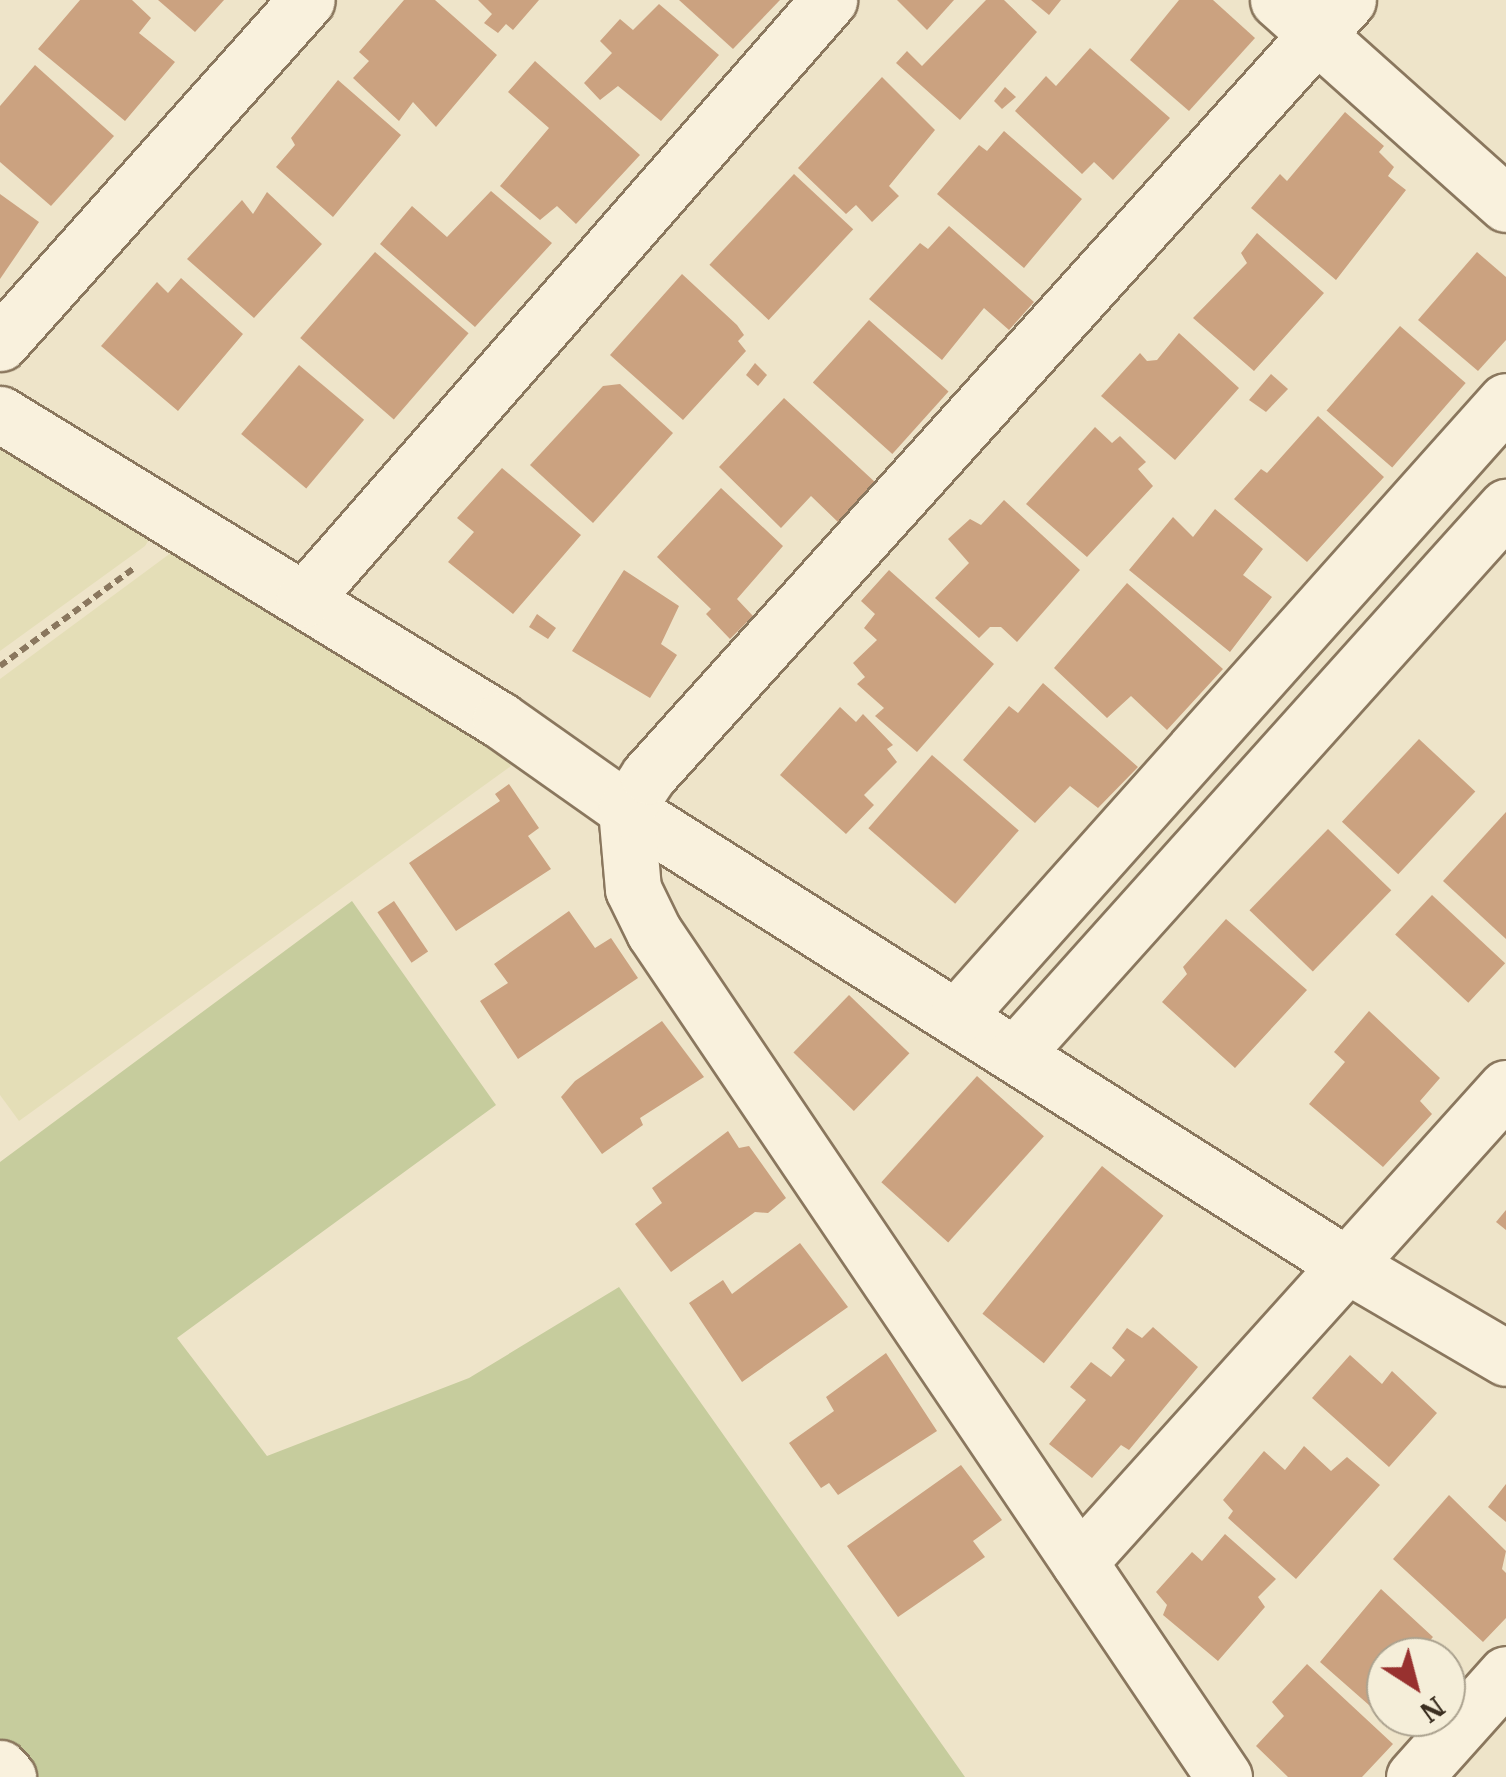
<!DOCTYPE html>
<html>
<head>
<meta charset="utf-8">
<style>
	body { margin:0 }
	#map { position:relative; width:1506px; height:1777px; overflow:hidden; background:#eee4c9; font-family:"IBM Plex Serif",serif }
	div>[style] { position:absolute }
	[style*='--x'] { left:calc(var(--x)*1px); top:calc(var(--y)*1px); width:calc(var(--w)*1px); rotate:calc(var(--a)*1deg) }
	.farmland>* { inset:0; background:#e4deb7 }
	.green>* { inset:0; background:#c6cc9d }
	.building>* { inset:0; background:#cba280; transform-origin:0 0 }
	.path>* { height:6px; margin-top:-3px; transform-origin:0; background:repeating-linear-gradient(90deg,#8a775e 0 8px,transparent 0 13px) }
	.roads { filter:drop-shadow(2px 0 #8a775e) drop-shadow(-2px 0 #8a775e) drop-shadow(0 2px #8a775e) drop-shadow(0 -2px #8a775e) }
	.street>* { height:55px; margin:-27.5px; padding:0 27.5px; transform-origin:27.5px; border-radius:27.5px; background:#f9f1dd }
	span { translate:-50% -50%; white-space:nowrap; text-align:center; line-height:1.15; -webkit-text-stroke:8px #f5eed9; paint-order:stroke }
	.north { position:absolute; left:1366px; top:1637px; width:100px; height:100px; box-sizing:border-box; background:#f5eed9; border:2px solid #aba28f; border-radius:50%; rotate:144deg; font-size:28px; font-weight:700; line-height:40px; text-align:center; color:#3b2f21 }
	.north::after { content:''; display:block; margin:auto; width:35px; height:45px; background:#98312f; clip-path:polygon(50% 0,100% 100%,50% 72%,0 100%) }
</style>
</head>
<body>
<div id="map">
	<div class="farmland">
		<div style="clip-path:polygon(0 438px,154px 532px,145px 546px,0 651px)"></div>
		<div style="clip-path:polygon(183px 544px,490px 736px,511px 766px,19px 1121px,0 1095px,0 679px)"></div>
	</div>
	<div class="green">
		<div style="clip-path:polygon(352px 901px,496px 1105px,177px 1338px,267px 1456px,469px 1378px,619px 1287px,965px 1777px,0 1777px,0 1162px)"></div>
	</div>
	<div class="building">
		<div style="clip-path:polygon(80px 0,132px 0,151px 18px,139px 33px,175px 62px,125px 121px,38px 49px)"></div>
		<div style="clip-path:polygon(158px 0,224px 0,195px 32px)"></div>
		<div style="clip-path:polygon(404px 0,435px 0,497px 55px,436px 127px,413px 102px,399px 121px,353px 78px,369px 61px,359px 52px)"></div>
		<div style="clip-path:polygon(478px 0,539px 0,513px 30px,506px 24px,498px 33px,484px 23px,492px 14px)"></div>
		<div style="clip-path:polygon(679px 0,780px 0,733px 49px)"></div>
		<div style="clip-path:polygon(897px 0,954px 0,927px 30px)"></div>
		<div style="clip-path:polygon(986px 0,1004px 0,1037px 32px,960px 120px,896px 63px,907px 51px,922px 66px)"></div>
		<div style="clip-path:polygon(1031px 0,1061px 0,1049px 15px)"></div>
		<div style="clip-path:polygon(1179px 0,1213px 0,1255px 38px,1189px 111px,1130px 60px)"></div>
		<div style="clip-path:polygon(659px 4px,719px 55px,661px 121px,618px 86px,600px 100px,584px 83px,612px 53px,600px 41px,620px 19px,633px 30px)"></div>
		<div style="clip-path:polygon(1090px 48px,1170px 118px,1113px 180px,1094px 162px,1082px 174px,1015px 111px,1046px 76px,1056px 86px)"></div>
		<div style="clip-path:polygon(535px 61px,640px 155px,576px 224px,557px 206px,540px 220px,500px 186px,549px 128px,508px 92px)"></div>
		<div style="clip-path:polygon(35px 65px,114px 136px,51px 206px,0 162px,0 106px)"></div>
		<div style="clip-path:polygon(882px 77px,935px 130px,889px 186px,899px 196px,872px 222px,856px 205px,846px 214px,798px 168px)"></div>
		<div style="clip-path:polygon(338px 80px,401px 135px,333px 217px,276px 167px,295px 145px,291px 138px)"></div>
		<div style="clip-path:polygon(1005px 87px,1016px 97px,1002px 109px,994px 101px)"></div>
		<div style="clip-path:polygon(1345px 112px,1384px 146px,1379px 152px,1394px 167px,1388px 176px,1406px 190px,1336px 280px,1251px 208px,1280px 174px,1287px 181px)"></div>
		<div style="clip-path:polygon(1004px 131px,1082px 199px,1024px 268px,937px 194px,979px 145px,987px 151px)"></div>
		<div style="left:794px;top:174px;width:81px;height:124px;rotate:43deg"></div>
		<div style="clip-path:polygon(491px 191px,552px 243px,475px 327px,380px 244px,412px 206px,447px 237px)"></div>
		<div style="clip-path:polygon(267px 192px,322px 244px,254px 318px,187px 259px,242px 200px,253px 214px)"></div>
		<div style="clip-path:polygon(0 194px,39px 222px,0 279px)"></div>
		<div style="clip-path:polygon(949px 226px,1034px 302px,1009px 330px,984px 308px,942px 360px,869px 299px,920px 243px,928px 249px)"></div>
		<div style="clip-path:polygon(1257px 233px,1324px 293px,1254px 371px,1193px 318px,1247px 263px,1241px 253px)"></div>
		<div style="left:375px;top:252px;width:124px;height:114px;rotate:41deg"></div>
		<div style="clip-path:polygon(1477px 252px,1506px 277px,1506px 340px,1478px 371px,1418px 320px)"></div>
		<div style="clip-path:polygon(682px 274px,737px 325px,744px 335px,738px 341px,746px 351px,683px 420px,610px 355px)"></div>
		<div style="clip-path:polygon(181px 278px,243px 334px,178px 411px,101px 346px,157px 282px,168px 293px)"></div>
		<div style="left:869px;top:320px;width:107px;height:84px;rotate:42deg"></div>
		<div style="left:1400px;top:326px;width:87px;height:112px;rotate:41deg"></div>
		<div style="clip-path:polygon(1179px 333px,1239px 388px,1175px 460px,1101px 396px,1140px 353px,1147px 361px,1157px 360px)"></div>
		<div style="clip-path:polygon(755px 363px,767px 375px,758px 386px,746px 375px)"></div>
		<div style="left:299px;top:365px;width:85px;height:90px;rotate:40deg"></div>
		<div style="clip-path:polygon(1271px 374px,1288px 389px,1266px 412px,1249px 400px)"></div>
		<div style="clip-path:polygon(620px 384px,673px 433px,593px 523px,530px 465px,603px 386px)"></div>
		<div style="clip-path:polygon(784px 398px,876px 483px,839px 523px,811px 496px,781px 528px,719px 467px)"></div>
		<div style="clip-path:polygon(1318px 416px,1384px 477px,1307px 562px,1234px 499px,1261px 469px,1267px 473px)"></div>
		<div style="clip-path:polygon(1095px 427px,1112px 443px,1120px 436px,1146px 462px,1138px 469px,1153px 486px,1087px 557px,1026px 504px)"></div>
		<div style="clip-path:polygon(502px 468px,581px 535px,513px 614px,448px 562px,474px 532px,457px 518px)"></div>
		<div style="clip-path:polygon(721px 488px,783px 546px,737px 599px,753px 616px,730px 639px,706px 614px,711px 609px,657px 557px)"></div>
		<div style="clip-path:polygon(1004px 500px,1080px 570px,1017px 642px,1001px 627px,990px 627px,979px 638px,935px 598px,969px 563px,948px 539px,970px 519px,981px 525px)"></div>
		<div style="clip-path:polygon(1215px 509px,1263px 549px,1243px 575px,1272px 597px,1230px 652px,1129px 570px,1173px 517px,1193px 537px)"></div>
		<div style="clip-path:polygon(624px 570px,679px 606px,661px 644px,677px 655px,650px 698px,572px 651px)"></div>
		<div style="clip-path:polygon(889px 570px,994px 664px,917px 752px,875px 716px,884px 708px,857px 684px,865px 677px,853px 663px,877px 640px,864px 628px,875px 614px,861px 601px)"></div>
		<div style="clip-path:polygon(1127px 583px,1223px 669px,1167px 730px,1131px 696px,1107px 718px,1054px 668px)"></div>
		<div style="clip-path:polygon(537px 614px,556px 628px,548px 639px,529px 627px)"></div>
		<div style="clip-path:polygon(1043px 683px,1138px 767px,1098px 808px,1070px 786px,1035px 823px,963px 760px,1009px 706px,1018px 713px)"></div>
		<div style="clip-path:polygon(840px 707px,856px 722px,863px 714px,893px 745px,887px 749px,897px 762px,864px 795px,874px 805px,846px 834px,780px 775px)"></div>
		<div style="left:1419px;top:739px;width:77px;height:113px;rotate:43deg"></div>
		<div style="left:932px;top:755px;width:115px;height:97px;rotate:41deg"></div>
		<div style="clip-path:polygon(509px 784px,539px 828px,528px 836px,551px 869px,456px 931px,409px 863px,500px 801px,495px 794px)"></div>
		<div style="clip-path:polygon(1506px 812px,1506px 939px,1443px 881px)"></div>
		<div style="left:1328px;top:829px;width:88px;height:113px;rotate:44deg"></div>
		<div style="left:1432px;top:895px;width:100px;height:54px;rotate:43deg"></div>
		<div style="left:394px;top:901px;width:61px;height:20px;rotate:56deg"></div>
		<div style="clip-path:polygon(569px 911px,595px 948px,611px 938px,638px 978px,518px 1059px,480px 1001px,508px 983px,494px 964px)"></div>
		<div style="clip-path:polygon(1226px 919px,1307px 990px,1235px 1068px,1162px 1002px,1187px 974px,1183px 967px)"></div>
		<div style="left:849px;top:995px;width:84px;height:80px;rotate:44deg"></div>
		<div style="clip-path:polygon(1369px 1011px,1440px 1078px,1420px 1101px,1432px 1114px,1383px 1167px,1309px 1104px,1345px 1062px,1334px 1052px)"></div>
		<div style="clip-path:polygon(662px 1021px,704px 1077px,640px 1118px,643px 1125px,602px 1154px,561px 1097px,575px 1081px)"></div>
		<div style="left:977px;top:1076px;width:90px;height:143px;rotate:42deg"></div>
		<div style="clip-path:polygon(728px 1131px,739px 1148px,749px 1146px,786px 1198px,768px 1213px,755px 1212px,671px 1272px,635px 1224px,662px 1203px,652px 1188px)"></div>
		<div style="left:1102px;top:1166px;width:79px;height:190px;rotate:39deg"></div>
		<div style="clip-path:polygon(1506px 1210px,1506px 1230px,1496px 1222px)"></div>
		<div style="clip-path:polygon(800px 1243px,848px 1307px,742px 1382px,689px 1303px,723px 1280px,732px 1294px)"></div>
		<div style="clip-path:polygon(1153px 1327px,1198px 1367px,1129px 1450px,1121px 1445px,1092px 1478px,1049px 1444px,1086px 1400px,1070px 1387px,1091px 1362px,1111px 1377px,1125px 1360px,1112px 1348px,1127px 1328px,1142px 1338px)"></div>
		<div style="clip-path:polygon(886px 1353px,937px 1431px,838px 1495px,829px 1483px,821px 1488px,789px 1443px,834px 1411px,826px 1397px)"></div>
		<div style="clip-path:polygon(1350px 1355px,1382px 1384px,1392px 1371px,1437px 1413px,1389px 1467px,1312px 1398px)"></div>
		<div style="clip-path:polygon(1304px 1446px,1331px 1471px,1347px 1457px,1380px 1485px,1296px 1579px,1228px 1518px,1233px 1511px,1223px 1500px,1264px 1451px,1285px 1470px)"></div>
		<div style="clip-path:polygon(961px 1465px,1002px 1520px,973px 1541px,985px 1557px,898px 1617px,847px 1546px)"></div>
		<div style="clip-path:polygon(1506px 1484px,1506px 1522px,1488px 1507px)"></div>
		<div style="clip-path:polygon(1449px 1495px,1506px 1551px,1502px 1569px,1506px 1573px,1506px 1618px,1483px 1642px,1393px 1559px)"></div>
		<div style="clip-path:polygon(1225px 1534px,1276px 1579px,1258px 1597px,1265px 1607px,1218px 1661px,1163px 1615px,1167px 1605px,1156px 1592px,1192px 1552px,1202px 1561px)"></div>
		<div style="clip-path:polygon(1381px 1589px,1433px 1637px,1415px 1657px,1386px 1657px,1386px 1720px,1320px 1662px)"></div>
		<div style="clip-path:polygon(1307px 1664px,1393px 1744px,1362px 1777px,1288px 1777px,1256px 1746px,1284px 1716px,1272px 1702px)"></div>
	</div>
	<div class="path">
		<div style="--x:0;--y:666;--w:165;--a:-36.1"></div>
	</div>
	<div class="roads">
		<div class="street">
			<div style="--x:1278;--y:0;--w:306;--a:41.8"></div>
			<div style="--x:0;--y:343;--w:460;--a:-48.2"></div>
			<div style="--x:0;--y:414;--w:586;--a:31.47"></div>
			<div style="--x:500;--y:720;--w:154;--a:35.2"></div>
			<div style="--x:626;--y:809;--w:853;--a:32.31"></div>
			<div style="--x:1347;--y:1265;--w:184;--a:30.3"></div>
			<div style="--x:304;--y:599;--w:797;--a:-48.77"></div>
			<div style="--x:957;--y:1016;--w:824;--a:-48.25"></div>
			<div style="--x:1016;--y:1053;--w:734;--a:-48.09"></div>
			<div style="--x:1079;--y:1562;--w:638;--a:-47.99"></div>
			<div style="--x:0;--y:1768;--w:12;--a:48"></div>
			<div style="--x:1224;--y:1777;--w:1019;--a:-124"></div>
			<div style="--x:654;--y:932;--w:48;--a:-116"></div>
			<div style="--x:633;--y:889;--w:80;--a:-95"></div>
			<div style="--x:626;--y:809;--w:40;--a:-56"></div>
			<div style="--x:648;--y:776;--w:1045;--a:-47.95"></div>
			<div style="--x:1414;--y:1777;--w:138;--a:-48.2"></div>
		</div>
	</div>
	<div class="north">N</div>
</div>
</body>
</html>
